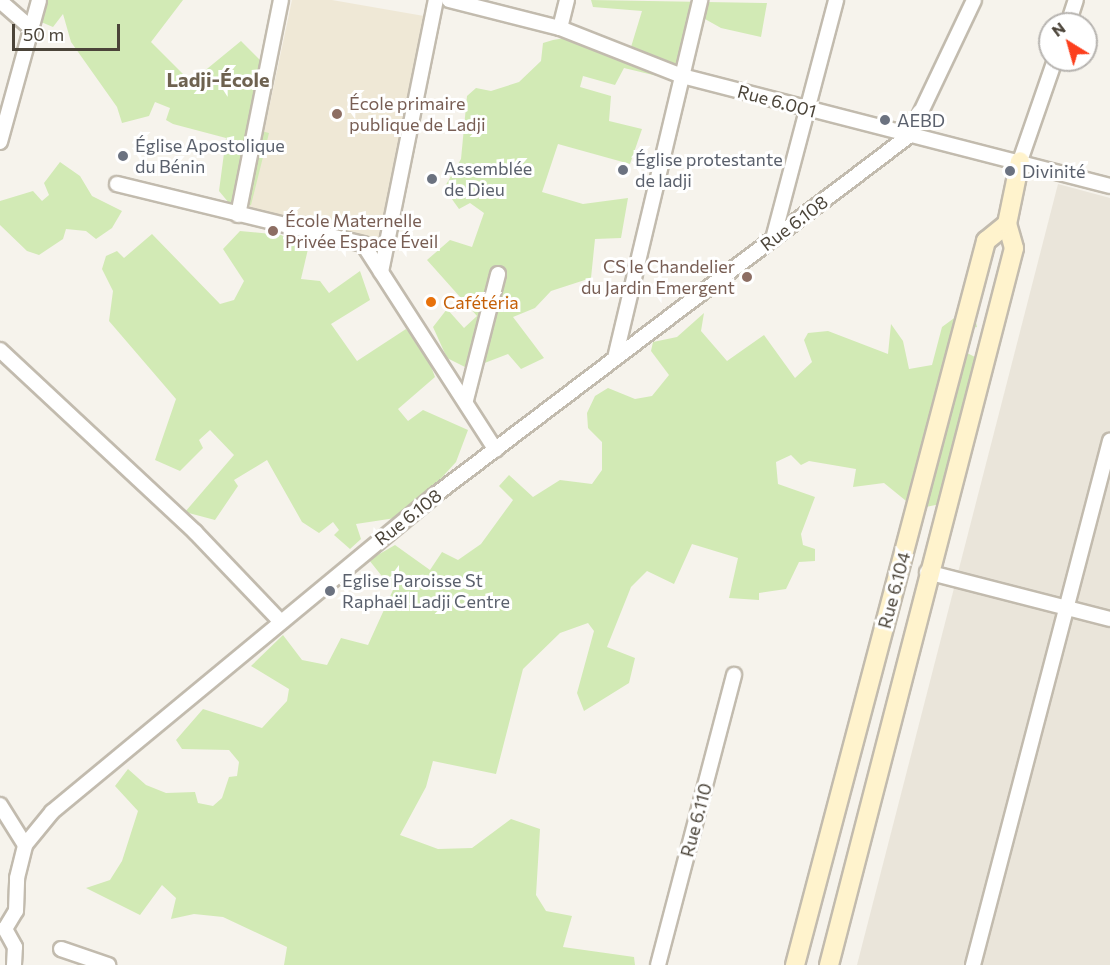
<!DOCTYPE html>
<html>
<head>
<meta charset="utf-8">
<style>
	body { margin:0 }
	#map { position:relative; width:1110px; height:965px; overflow:hidden; background:#f6f3ec; font-family:Commissioner,sans-serif }
	div>[style] { position:absolute }
	[style*='--x'] { left:calc(var(--x)*1px); top:calc(var(--y)*1px); width:calc(var(--w)*1px); rotate:calc(var(--a)*1deg) }
	.residential>* { inset:0; background:#eae5da }
	.education>* { inset:0; background:#efe8d6 }
	.green>* { inset:0; background:#d2eab5 }
	.roads { filter:drop-shadow(2px 0 #c2bbae) drop-shadow(-2px 0 #c2bbae) drop-shadow(0 2px #c2bbae) drop-shadow(0 -2px #c2bbae) }
	.street>* { height:14px; margin:-7px; padding:0 7px; transform-origin:7px; border-radius:7px; background:#fff }
	.secondary>* { height:18px; margin:-9px; padding:0 9px; transform-origin:9px; border-radius:9px; background:#fff3cd }
	.dots>* { width:16px; height:16px; translate:-50% -50%; box-sizing:border-box; border:3px solid #fff; border-radius:50% }
	span { translate:-50% -50%; white-space:nowrap; text-align:center; line-height:1.15; -webkit-text-stroke:6px #fff; paint-order:stroke }
	.street-label { font-size:18px; color:#4b4439 }
	.education-label { font-size:18px; color:#785e54 }
	.left { translate:0 -50%; text-align:left }
	.right { translate:-100% -50%; text-align:right }
	.worship-label { font-size:18px; color:#5b616d }
	.food-label { font-size:18px; color:#c56008 }
	.neighbourhood-label { font-size:20px; color:#6e6250; font-weight:700 }
	.north { position:absolute; left:1038px; top:12px; width:60px; height:60px; box-sizing:border-box; background:#fff; border:2px solid #b7b4b0; border-radius:50%; rotate:323deg; font-size:16px; font-weight:700; line-height:24px; text-align:center; color:#4b4439 }
	.north::after { content:''; display:block; margin:auto; width:21px; height:27px; background:#fc3f1d; clip-path:polygon(50% 0,100% 100%,50% 72%,0 100%) }
	.scale { position:absolute; left:12px; top:24px; width:108px; height:27px; box-sizing:border-box; border:3px solid #4b4439; border-top:0; padding-left:8px; font-size:18px; line-height:21px; white-space:nowrap; color:#4b4439; -webkit-text-stroke:4px #fff; paint-order:stroke }
</style>
</head>
<body>
<div id="map">
	<div class="residential">
		<div style="clip-path:polygon(1058px 184px,1110px 198px,1110px 965px,857px 965px)"></div>
	</div>
	<div class="education">
		<div style="clip-path:polygon(292px 0,332px 0,424px 16px,382px 240px,247px 212px)"></div>
	</div>
	<div class="green">
		<div style="clip-path:polygon(31px 0,183px 0,151px 42px,191px 82px,241px 41px,265px 65px,250px 128px,269px 133px,251px 205px,234px 209px,219px 191px,226px 138px,173px 124px,166px 120px,170px 108px,155px 102px,149px 116px,122px 123px,117px 107px,71px 42px,63px 14px,53px 27px,34px 19px)"></div>
		<div style="clip-path:polygon(591px 0,767px 3px,761px 37px,721px 28px,696px 14px,674px 80px,624px 68px,615px 85px,583px 76px,580px 87px,611px 96px,609px 121px,642px 129px,630px 164px,558px 144px,542px 192px,583px 204px,628px 198px,621px 238px,595px 239px,591px 278px,551px 291px,535px 308px,513px 317px,544px 358px,521px 369px,508px 354px,469px 369px,447px 358px,433px 327px,447px 309px,464px 328px,477px 316px,427px 260px,450px 240px,472px 247px,484px 213px,470px 203px,459px 209px,444px 188px,461px 159px,467px 96px,476px 88px,491px 91px,519px 82px,541px 61px,543px 43px,553px 40px,577px 36px,631px 47px,642px 11px,593px 7px)"></div>
		<div style="clip-path:polygon(60px 162px,80px 176px,92px 196px,122px 211px,112px 228px,96px 239px,86px 231px,66px 229px,63px 239px,39px 255px,27px 251px,0 225px,0 201px,33px 191px,42px 201px,49px 195px,44px 183px)"></div>
		<div style="clip-path:polygon(240px 231px,281px 235px,308px 249px,301px 279px,320px 281px,329px 293px,360px 271px,370px 300px,331px 324px,357px 361px,406px 329px,423px 345px,435px 377px,398px 409px,408px 421px,423px 410px,468px 430px,456px 462px,434px 486px,402px 517px,356px 524px,361px 539px,350px 549px,334px 535px,339px 530px,333px 522px,319px 533px,302px 522px,267px 460px,234px 480px,238px 486px,215px 520px,185px 512px,234px 455px,210px 430px,199px 440px,203px 448px,180px 471px,155px 460px,176px 399px,109px 321px,113px 291px,102px 269px,106px 256px,117px 251px,124px 258px,152px 234px,220px 304px,234px 300px,244px 281px,223px 249px)"></div>
		<div style="clip-path:polygon(704px 313px,701px 331px,727px 361px,764px 335px,795px 378px,812px 362px,804px 340px,808px 333px,828px 331px,888px 354px,891px 324px,903px 341px,909px 369px,932px 365px,942px 327px,961px 313px,975px 318px,977px 327px,961px 330px,961px 350px,987px 363px,955px 501px,916px 509px,884px 483px,853px 487px,856px 469px,809px 461px,801px 465px,791px 455px,776px 462px,778px 484px,815px 497px,801px 534px,803px 545px,815px 549px,815px 561px,799px 562px,786px 589px,759px 593px,759px 600px,729px 598px,738px 558px,692px 544px,674px 584px,647px 571px,631px 587px,607px 647px,635px 658px,629px 683px,584px 711px,577px 693px,594px 631px,588px 623px,560px 633px,523px 669px,496px 774px,433px 761px,426px 787px,400px 835px,438px 849px,472px 848px,511px 819px,540px 829px,536px 895px,546px 911px,572px 916px,563px 947px,634px 957px,635px 965px,284px 965px,287px 947px,223px 917px,194px 914px,171px 919px,176px 898px,162px 885px,140px 915px,86px 888px,110px 880px,122px 861px,138px 811px,115px 786px,128px 769px,146px 785px,166px 793px,195px 792px,198px 803px,213px 806px,222px 798px,229px 777px,237px 776px,239px 762px,229px 750px,182px 749px,176px 740px,203px 709px,262px 728px,287px 701px,289px 689px,251px 666px,283px 635px,302px 660px,327px 665px,341px 638px,368px 645px,393px 590px,369px 560px,395px 545px,430px 570px,442px 552px,458px 560px,481px 544px,513px 500px,499px 486px,509px 475px,533px 497px,560px 480px,592px 484px,602px 470px,602px 442px,588px 428px,587px 413px,595px 396px,608px 388px,635px 399px,652px 396px,669px 375px,651px 351px,653px 342px,677px 337px)"></div>
	</div>
	<div class="roads">
		<div class="street">
			<div style="--x:449;--y:0;--w:114;--a:14.2"></div>
			<div style="--x:560;--y:28;--w:131;--a:21.5"></div>
			<div style="--x:682;--y:76;--w:442;--a:14.4"></div>
			<div style="--x:0;--y:1;--w:41;--a:41.1"></div>
			<div style="--x:1068;--y:24;--w:25;--a:-72"></div>
			<div style="--x:560;--y:28;--w:29;--a:-76"></div>
			<div style="--x:0;--y:142;--w:147;--a:-74.6"></div>
			<div style="--x:1020;--y:161;--w:107;--a:-70.9"></div>
			<div style="--x:117;--y:184;--w:253;--a:13.7"></div>
			<div style="--x:363;--y:244;--w:245;--a:57.2"></div>
			<div style="--x:238;--y:215;--w:219;--a:-78.7"></div>
			<div style="--x:773;--y:239;--w:247;--a:-75.2"></div>
			<div style="--x:381;--y:272;--w:278;--a:-78.6"></div>
			<div style="--x:0;--y:350;--w:267;--a:43"></div>
			<div style="--x:195;--y:532;--w:122;--a:46.3"></div>
			<div style="--x:615;--y:358;--w:368;--a:-76.6"></div>
			<div style="--x:466;--y:400;--w:130;--a:-75.7"></div>
			<div style="--x:927;--y:572;--w:189;--a:14.4"></div>
			<div style="--x:0;--y:805;--w:47;--a:58"></div>
			<div style="--x:61;--y:949;--w:50;--a:18.8"></div>
			<div style="--x:14;--y:965;--w:18;--a:-87"></div>
			<div style="--x:15;--y:947;--w:21;--a:-119"></div>
			<div style="--x:5;--y:929;--w:21;--a:-59"></div>
			<div style="--x:16;--y:911;--w:33;--a:-88"></div>
			<div style="--x:17;--y:878;--w:34;--a:-76"></div>
			<div style="--x:25;--y:845;--w:43;--a:-50.7"></div>
			<div style="--x:52;--y:812;--w:497;--a:-39.6"></div>
			<div style="--x:435;--y:495;--w:596;--a:-37.16"></div>
			<div style="--x:910;--y:135;--w:149;--a:-64.6"></div>
			<div style="--x:658;--y:965;--w:300;--a:-75.3"></div>
			<div style="--x:973;--y:965;--w:542;--a:-75.35"></div>
		</div>
		<div class="secondary">
			<div style="--x:795;--y:965;--w:749;--a:-75.22"></div>
			<div style="--x:986;--y:241;--w:27;--a:-39"></div>
			<div style="--x:829;--y:965;--w:740;--a:-75.53"></div>
			<div style="--x:1014;--y:248;--w:25;--a:-106"></div>
			<div style="--x:1007;--y:224;--w:64;--a:-78.3"></div>
		</div>
	</div>
	<div class="dots">
		<div style="left:337px;top:114px;background:#8d6e63"></div>
		<div style="left:885px;top:120px;background:#6b7280"></div>
		<div style="left:123px;top:156px;background:#6b7280"></div>
		<div style="left:623px;top:170px;background:#6b7280"></div>
		<div style="left:1010px;top:171px;background:#6b7280"></div>
		<div style="left:432px;top:179px;background:#6b7280"></div>
		<div style="left:273px;top:231px;background:#8d6e63"></div>
		<div style="left:747px;top:277px;background:#8d6e63"></div>
		<div style="left:431px;top:302px;background:#e8710a"></div>
		<div style="left:330px;top:591px;background:#6b7280"></div>
	</div>
	<div class="street-label">
		<span style="left:777px;top:101px;rotate:15deg">Rue 6.001</span>
		<span style="left:794px;top:223px;rotate:-37deg">Rue 6.108</span>
		<span style="left:408px;top:517px;rotate:-38deg">Rue 6.108</span>
		<span style="left:894px;top:590px;rotate:-75deg">Rue 6.104</span>
		<span style="left:696px;top:820px;rotate:-75deg">Rue 6.110</span>
	</div>
	<div class="education-label">
		<span class="left" style="left:349px;top:114px">École primaire<br>publique de Ladji</span>
		<span class="left" style="left:285px;top:231px">École Maternelle<br>Privée Espace Éveil</span>
		<span class="right" style="left:735px;top:277px">CS le Chandelier<br>du Jardin Emergent</span>
	</div>
	<div class="worship-label">
		<span class="left" style="left:897px;top:120px">AEBD</span>
		<span class="left" style="left:135px;top:156px">Église Apostolique<br>du Bénin</span>
		<span class="left" style="left:635px;top:170px">Église protestante<br>de ladji</span>
		<span class="left" style="left:444px;top:179px">Assemblée<br>de Dieu</span>
		<span class="left" style="left:1022px;top:171px">Divinité</span>
		<span class="left" style="left:342px;top:591px">Eglise Paroisse St<br>Raphaël Ladji Centre</span>
	</div>
	<div class="food-label">
		<span class="left" style="left:443px;top:302px">Cafétéria</span>
	</div>
	<div class="neighbourhood-label">
		<span style="left:218px;top:79px">Ladji-École</span>
	</div>
	<div class="north">N</div>
	<div class="scale">50 m</div>
</div>
</body>
</html>
